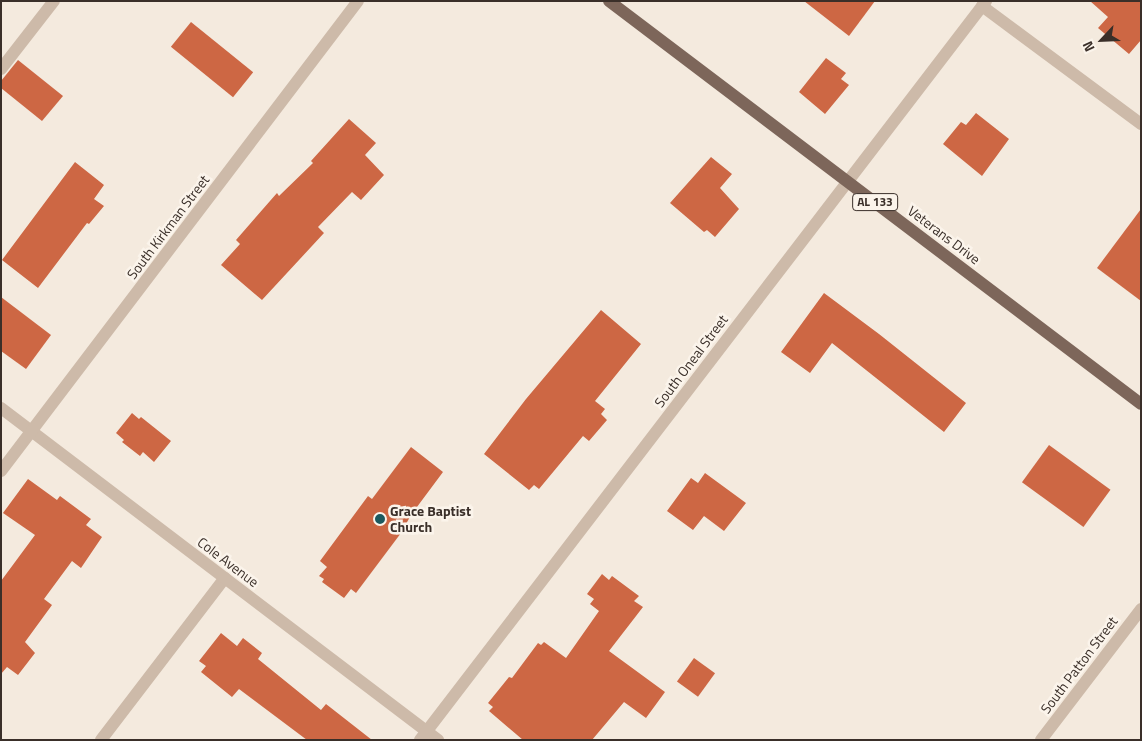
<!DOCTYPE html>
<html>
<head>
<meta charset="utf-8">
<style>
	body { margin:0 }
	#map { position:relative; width:1142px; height:741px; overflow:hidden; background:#f4eade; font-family:"Titillium Web",sans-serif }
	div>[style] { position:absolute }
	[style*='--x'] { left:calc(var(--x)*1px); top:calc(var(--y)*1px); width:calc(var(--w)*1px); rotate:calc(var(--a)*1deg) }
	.building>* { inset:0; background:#cd6744; transform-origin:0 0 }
	.service>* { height:12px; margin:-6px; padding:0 6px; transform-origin:6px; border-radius:6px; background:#cdbaa9 }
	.minor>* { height:12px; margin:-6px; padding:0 6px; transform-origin:6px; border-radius:6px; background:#cdbaa9 }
	.tertiary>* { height:12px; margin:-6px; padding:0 6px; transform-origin:6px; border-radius:6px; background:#cdbaa9 }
	.primary>* { height:12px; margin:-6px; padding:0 6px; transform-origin:6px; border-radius:6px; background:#7d665a }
	.dots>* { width:14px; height:14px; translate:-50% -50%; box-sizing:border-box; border:2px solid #fbf4eb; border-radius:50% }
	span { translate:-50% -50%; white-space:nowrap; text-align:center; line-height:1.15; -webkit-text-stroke:5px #fbf4eb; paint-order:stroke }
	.shield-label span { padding:1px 4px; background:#fbf4eb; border:1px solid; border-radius:4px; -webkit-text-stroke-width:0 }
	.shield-label { font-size:12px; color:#3a2f29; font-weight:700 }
	.street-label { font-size:14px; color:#3a2f29 }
	.poi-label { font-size:14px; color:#3a2f29; font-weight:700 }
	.left { translate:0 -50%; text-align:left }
	.frame { position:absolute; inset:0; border:2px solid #3a2f29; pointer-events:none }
	.north { position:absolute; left:1077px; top:15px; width:50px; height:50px; -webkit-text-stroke:4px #fbf4eb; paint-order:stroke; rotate:245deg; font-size:14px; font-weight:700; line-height:20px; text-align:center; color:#3a2f29 }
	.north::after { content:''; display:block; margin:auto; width:18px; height:22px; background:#3a2f29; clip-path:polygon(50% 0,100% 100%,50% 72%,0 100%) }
</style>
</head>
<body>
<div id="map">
	<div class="building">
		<div style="clip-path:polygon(804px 1px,875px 1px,849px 36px)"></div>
		<div style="clip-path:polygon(1090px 1px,1141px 1px,1141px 40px,1129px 54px,1098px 28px,1108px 17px)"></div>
		<div style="left:191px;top:22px;width:80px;height:32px;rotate:39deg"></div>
		<div style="clip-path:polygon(826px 58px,846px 73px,841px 79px,849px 85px,825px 114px,799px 92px)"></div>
		<div style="clip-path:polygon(18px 60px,63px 96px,42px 121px,1px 88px,1px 81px)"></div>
		<div style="clip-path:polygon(976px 113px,1009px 139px,982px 176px,943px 144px,961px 122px,966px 125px)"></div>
		<div style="clip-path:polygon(349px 119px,376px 143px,365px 155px,384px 175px,361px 200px,352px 192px,318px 227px,324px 233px,262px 300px,221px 265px,240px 244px,236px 240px,277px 193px,279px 196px,313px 163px,311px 161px)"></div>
		<div style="clip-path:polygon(711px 157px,732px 174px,720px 188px,739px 209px,715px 237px,707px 230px,704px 232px,670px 203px)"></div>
		<div style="clip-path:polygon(75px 162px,104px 185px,94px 199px,104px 206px,89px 224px,87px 223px,38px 288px,2px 260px)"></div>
		<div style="clip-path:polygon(1141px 209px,1141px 301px,1097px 268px)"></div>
		<div style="clip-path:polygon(824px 293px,879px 334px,966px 403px,944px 432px,832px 343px,810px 373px,781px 352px)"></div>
		<div style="clip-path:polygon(1px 297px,51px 335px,26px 369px,1px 351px)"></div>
		<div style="clip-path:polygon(601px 310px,641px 344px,595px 401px,605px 409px,601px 414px,607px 420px,589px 441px,583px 436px,539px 489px,534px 485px,529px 490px,484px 454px,526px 399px)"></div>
		<div style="clip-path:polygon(132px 413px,139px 419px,141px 417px,171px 441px,154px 462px,143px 452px,140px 456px,122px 442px,124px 440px,116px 433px)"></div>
		<div style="left:1049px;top:445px;width:76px;height:46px;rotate:36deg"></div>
		<div style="clip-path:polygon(411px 447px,443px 472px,411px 515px,406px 524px,407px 525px,356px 593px,351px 589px,344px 598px,322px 582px,324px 579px,319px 576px,327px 567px,320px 561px,368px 496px,372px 499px)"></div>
		<div style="clip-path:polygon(705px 473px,746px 503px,724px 531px,704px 516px,693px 530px,667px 511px,691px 478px,698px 483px)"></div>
		<div style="clip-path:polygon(28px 479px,57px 500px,60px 496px,91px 519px,86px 525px,102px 537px,81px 568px,72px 561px,44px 599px,52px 605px,25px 642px,35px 653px,18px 675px,7px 667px,1px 674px,1px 581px,35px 535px,3px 513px)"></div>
		<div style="clip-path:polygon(602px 574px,609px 580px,612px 576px,639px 596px,634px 601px,643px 607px,609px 651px,665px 692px,646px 718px,624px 702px,592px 740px,523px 740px,489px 711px,493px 707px,488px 703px,509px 677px,512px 678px,538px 643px,541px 645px,544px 642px,566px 658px,599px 611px,590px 604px,594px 599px,587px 594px)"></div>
		<div style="clip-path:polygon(221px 633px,237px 646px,243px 638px,262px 653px,258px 659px,321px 710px,326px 704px,372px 740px,307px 740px,239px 689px,232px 697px,201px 672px,206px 666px,199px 661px)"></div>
		<div style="left:694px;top:658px;width:26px;height:29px;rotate:36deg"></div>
	</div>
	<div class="service">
		<div style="--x:982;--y:6;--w:198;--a:36.6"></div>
		<div style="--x:1;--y:69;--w:86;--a:-52.1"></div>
		<div style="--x:101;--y:740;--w:204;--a:-52.6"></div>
	</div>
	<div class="minor">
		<div style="--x:1;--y:408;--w:549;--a:37.22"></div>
		<div style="--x:1;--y:471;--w:590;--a:-52.78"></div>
		<div style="--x:420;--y:740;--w:931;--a:-52.55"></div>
	</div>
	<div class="tertiary">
		<div style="--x:1041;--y:740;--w:165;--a:-52.6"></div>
	</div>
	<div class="primary">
		<div style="--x:609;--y:1;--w:667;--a:37.14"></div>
	</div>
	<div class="dots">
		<div style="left:380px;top:519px;background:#1c595f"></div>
	</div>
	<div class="shield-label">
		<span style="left:875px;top:202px">AL 133</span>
	</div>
	<div class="street-label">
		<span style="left:168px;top:227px;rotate:-53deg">South Kirkman Street</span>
		<span style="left:944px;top:235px;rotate:37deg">Veterans Drive</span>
		<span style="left:691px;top:361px;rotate:-53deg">South Oneal Street</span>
		<span style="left:228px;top:562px;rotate:37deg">Cole Avenue</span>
		<span style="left:1079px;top:665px;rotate:-53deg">South Patton Street</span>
	</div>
	<div class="poi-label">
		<span class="left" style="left:390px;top:519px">Grace Baptist<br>Church</span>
	</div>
	<div class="frame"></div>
	<div class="north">N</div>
</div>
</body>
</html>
